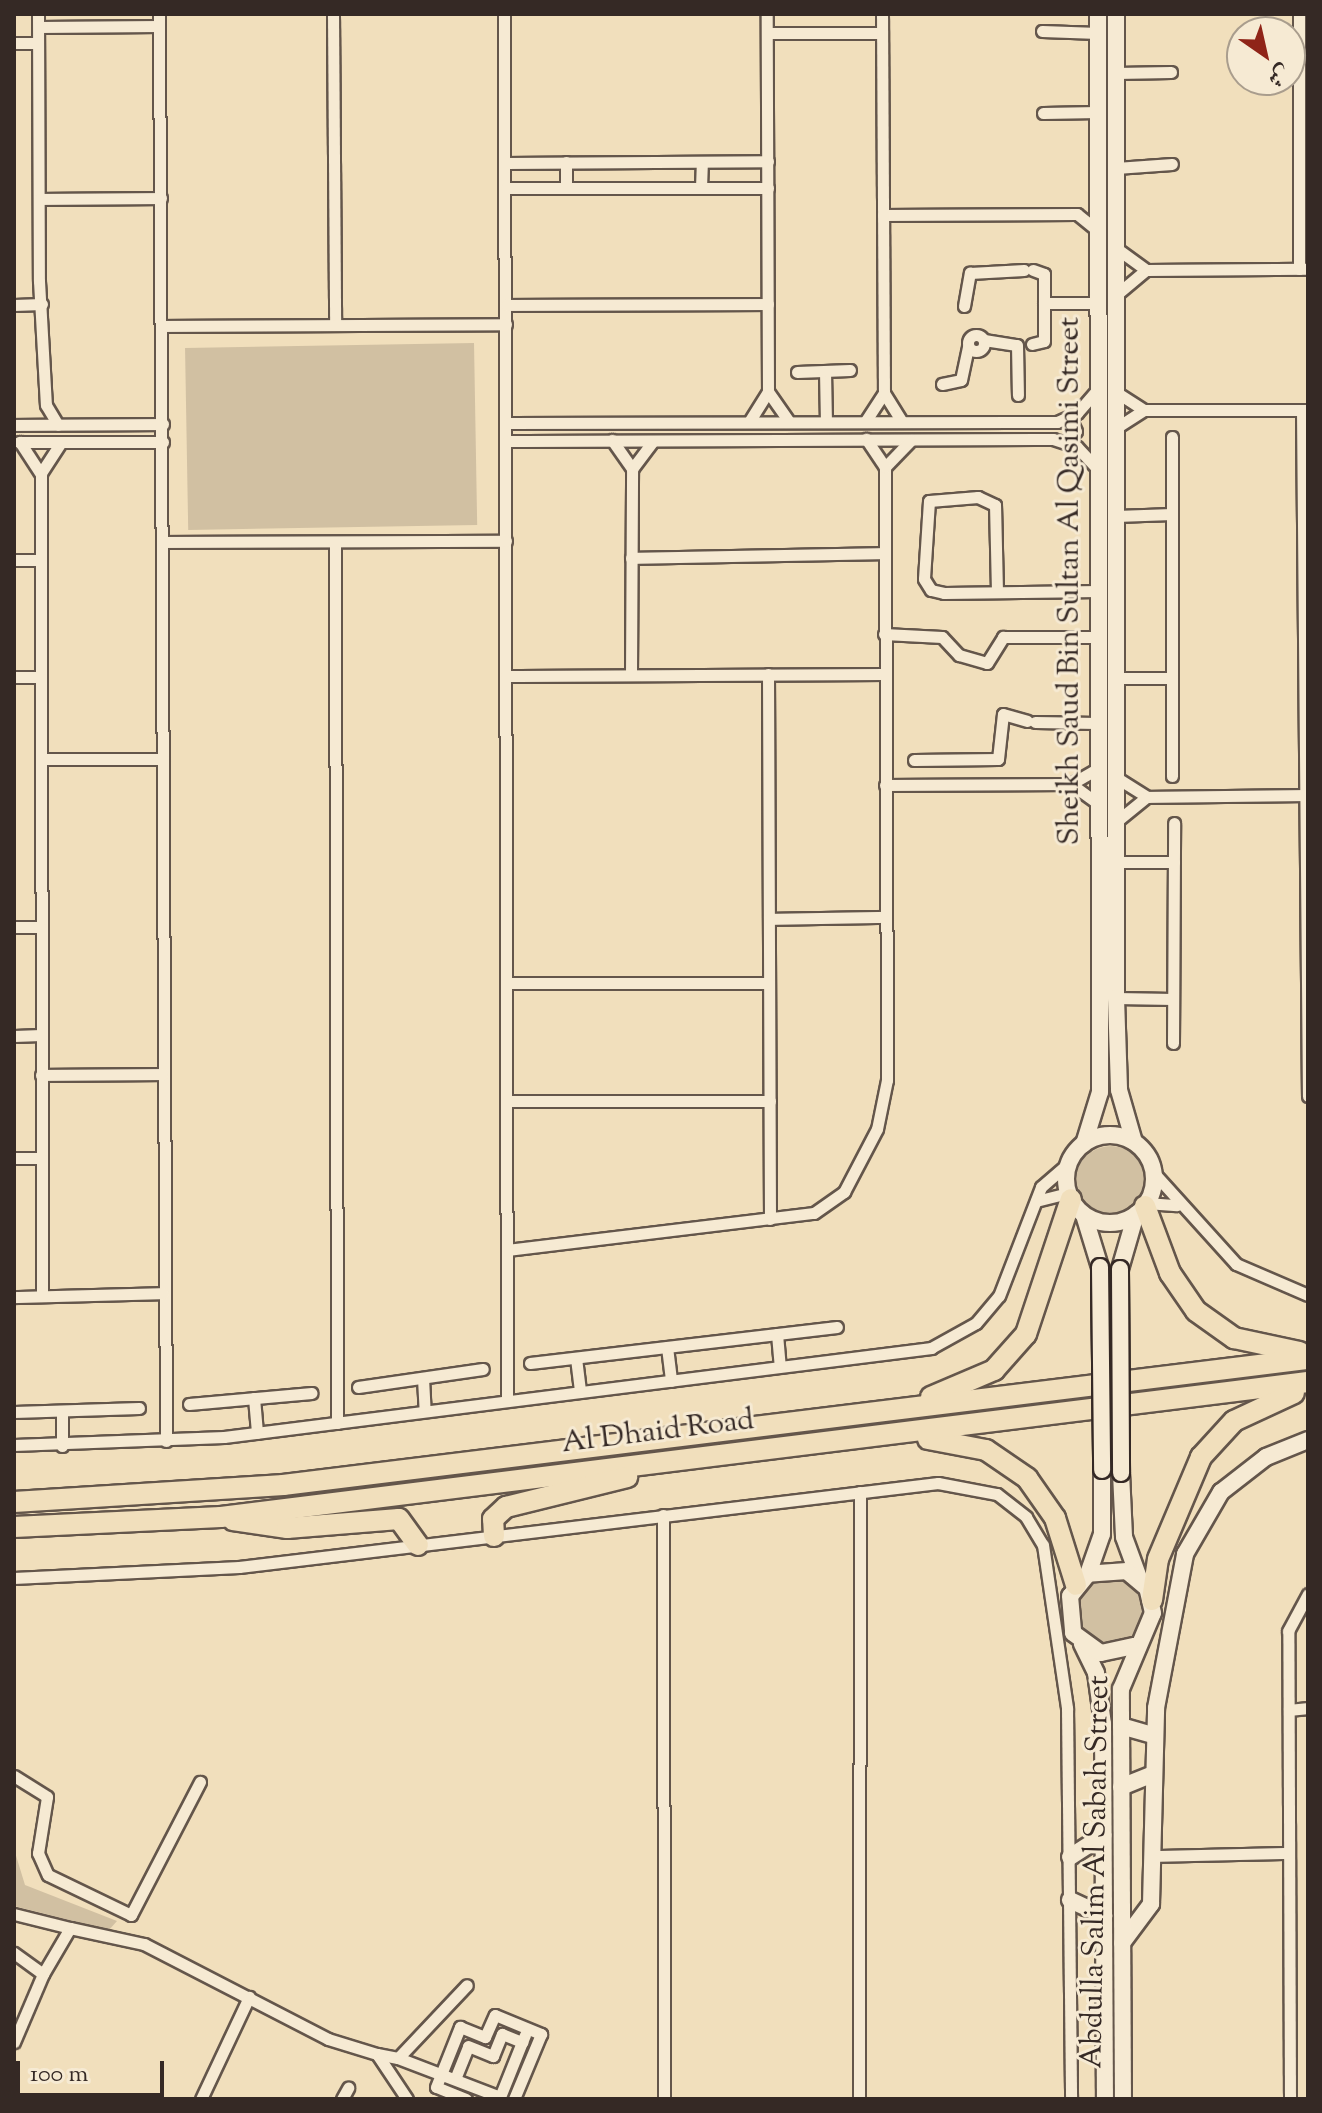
<!DOCTYPE html>
<html>
<head>
<meta charset="utf-8">
<style>
	body { margin:0 }
	#map { position:relative; width:1322px; height:2113px; overflow:hidden; background:#f1dfbc; font-family:"Sorts Mill Goudy",Amiri,serif }
	div>[style] { position:absolute }
	[style*='--x'] { left:calc(var(--x)*1px); top:calc(var(--y)*1px); width:calc(var(--w)*1px); rotate:calc(var(--a)*1deg) }
	.green>* { inset:0; background:#d1c0a2; transform-origin:0 0 }
	.round { border-radius:50% }
	.roads { filter:drop-shadow(2px 0 #64564b) drop-shadow(-2px 0 #64564b) drop-shadow(0 2px #64564b) drop-shadow(0 -2px #64564b) }
	.street>* { height:11px; margin:-5.5px; padding:0 5.5px; transform-origin:5.5px; border-radius:5.5px; background:#f6ead3 }
	.street>.ring { margin:-5.5px; padding:0; box-sizing:content-box; background:none; border:11px solid #f6ead3; border-radius:50% }
	.secondary>* { height:16px; margin:-8px; padding:0 8px; transform-origin:8px; border-radius:8px; background:#f6ead3 }
	.secondary>.ring { margin:-8px; padding:0; box-sizing:content-box; background:none; border:16px solid #f6ead3; border-radius:50% }
	.highway>* { height:20px; margin:-10px; padding:0 10px; transform-origin:10px; border-radius:10px; background:#f1dfbc }
	.bridges { filter:drop-shadow(2px 0 #352925) drop-shadow(-2px 0 #352925) drop-shadow(0 2px #352925) drop-shadow(0 -2px #352925) }
	.secondary-bridge>* { height:16px; margin:-8px; padding:0 8px; transform-origin:8px; border-radius:8px; background:#f6ead3 }
	span { translate:-50% -50%; white-space:nowrap; text-align:center; line-height:1.15; -webkit-text-stroke:6px #f6ead3; paint-order:stroke }
	.street-label { font-size:30px; color:#352925 }
	.frame { position:absolute; inset:0; border:16px solid #352925; pointer-events:none }
	.north { position:absolute; left:1226px; top:16px; width:80px; height:80px; box-sizing:border-box; background:#f6ead3; border:2px solid #a99d8d; border-radius:50%; rotate:146deg; font-size:22px; font-weight:700; line-height:32px; text-align:center; color:#352925 }
	.north::after { content:''; display:block; margin:auto; width:28px; height:36px; background:#8f2418; clip-path:polygon(50% 0,100% 100%,50% 72%,0 100%) }
	.scale { position:absolute; left:16px; top:2061px; width:148px; height:36px; box-sizing:border-box; border:4px solid #352925; border-top:0; padding-left:10px; font-size:24px; line-height:28px; white-space:nowrap; color:#352925; -webkit-text-stroke:6px #f6ead3; paint-order:stroke }
</style>
</head>
<body>
<div id="map">
	<div class="green">
		<div style="left:474px;top:343px;width:182px;height:289px;rotate:89deg"></div>
		<div class="round" style="left:1075px;top:1146px;width:72px;height:72px"></div>
		<div class="round" style="left:1078px;top:1578px;width:68px;height:68px"></div>
		<div style="clip-path:polygon(14px 1849px,25px 1885px,117px 1921px,109px 1930px,14px 1906px)"></div>
	</div>
	<div class="roads">
		<div class="street">
			<div style="--x:38;--y:14;--w:267;--a:89.8"></div>
			<div style="--x:39;--y:281;--w:124;--a:86.8"></div>
			<div style="--x:46;--y:405;--w:23;--a:59"></div>
			<div style="--x:159;--y:14;--w:1427;--a:89.72"></div>
			<div style="--x:333;--y:14;--w:311;--a:89.6"></div>
			<div style="--x:504;--y:14;--w:1387;--a:89.88"></div>
			<div style="--x:39;--y:27;--w:120;--a:-0.5"></div>
			<div style="--x:1042;--y:31;--w:56;--a:2"></div>
			<div style="--x:767;--y:33;--w:115;--a:0"></div>
			<div style="--x:14;--y:43;--w:24;--a:0"></div>
			<div style="--x:1116;--y:73;--w:55;--a:-1"></div>
			<div style="--x:1043;--y:113;--w:55;--a:-1"></div>
			<div style="--x:566;--y:162;--w:26;--a:90"></div>
			<div style="--x:506;--y:163;--w:262;--a:-0.4"></div>
			<div style="--x:1116;--y:168;--w:56;--a:-4.1"></div>
			<div style="--x:506;--y:188;--w:262;--a:0"></div>
			<div style="--x:701;--y:188;--w:26;--a:-88"></div>
			<div style="--x:40;--y:199;--w:121;--a:-0.5"></div>
			<div style="--x:883;--y:215;--w:194;--a:-0.3"></div>
			<div style="--x:1077;--y:214;--w:27;--a:39"></div>
			<div style="--x:1116;--y:248;--w:37;--a:36"></div>
			<div style="--x:1146;--y:270;--w:162;--a:-0.4"></div>
			<div style="--x:1299;--y:269;--w:255;--a:-90"></div>
			<div style="--x:1116;--y:295;--w:39;--a:-40"></div>
			<div style="--x:1044;--y:303;--w:54;--a:0"></div>
			<div style="--x:14;--y:305;--w:28;--a:-2"></div>
			<div style="--x:506;--y:305;--w:262;--a:-0.2"></div>
			<div style="--x:964;--y:306;--w:34;--a:-80"></div>
			<div style="--x:970;--y:273;--w:54;--a:-3.2"></div>
			<div style="--x:163;--y:326;--w:343;--a:-0.3"></div>
			<div class="ring" style="left:968px;top:335px;width:5px;height:5px"></div>
			<div style="--x:984;--y:340;--w:33;--a:9"></div>
			<div style="--x:1017;--y:345;--w:50;--a:88.9"></div>
			<div style="--x:1032;--y:344;--w:12;--a:-14"></div>
			<div style="--x:1044;--y:341;--w:67;--a:-90"></div>
			<div style="--x:1044;--y:274;--w:12;--a:-160"></div>
			<div style="--x:825;--y:371;--w:51;--a:88.9"></div>
			<div style="--x:797;--y:372;--w:53;--a:-2.2"></div>
			<div style="--x:942;--y:384;--w:19;--a:-12"></div>
			<div style="--x:961;--y:380;--w:35;--a:-78"></div>
			<div style="--x:1116;--y:392;--w:33;--a:33"></div>
			<div style="--x:769;--y:393;--w:35;--a:55"></div>
			<div style="--x:884;--y:393;--w:34;--a:58"></div>
			<div style="--x:1302;--y:410;--w:686;--a:89.5"></div>
			<div style="--x:749;--y:422;--w:36;--a:-58"></div>
			<div style="--x:768;--y:392;--w:378;--a:-90.2"></div>
			<div style="--x:865;--y:422;--w:35;--a:-57"></div>
			<div style="--x:884;--y:393;--w:379;--a:-90.3"></div>
			<div style="--x:508;--y:423;--w:549;--a:-0.1"></div>
			<div style="--x:1057;--y:422;--w:22;--a:-24"></div>
			<div style="--x:1077;--y:413;--w:33;--a:-49"></div>
			<div style="--x:14;--y:425;--w:149;--a:-0.4"></div>
			<div style="--x:1116;--y:428;--w:33;--a:-33"></div>
			<div style="--x:1144;--y:410;--w:163;--a:0"></div>
			<div style="--x:1172;--y:437;--w:339;--a:90"></div>
			<div style="--x:612;--y:440;--w:35;--a:55"></div>
			<div style="--x:508;--y:441;--w:545;--a:-0.21"></div>
			<div style="--x:1053;--y:439;--w:25;--a:18"></div>
			<div style="--x:1077;--y:447;--w:33;--a:47"></div>
			<div style="--x:1067;--y:441;--w:13;--a:-48"></div>
			<div style="--x:1076;--y:431;--w:14;--a:-115"></div>
			<div style="--x:19;--y:442;--w:144;--a:0"></div>
			<div style="--x:20;--y:442;--w:38;--a:57"></div>
			<div style="--x:41;--y:474;--w:822;--a:89.93"></div>
			<div style="--x:885;--y:467;--w:37;--a:-46"></div>
			<div style="--x:41;--y:473;--w:37;--a:-57"></div>
			<div style="--x:1116;--y:516;--w:56;--a:-2"></div>
			<div style="--x:164;--y:542;--w:342;--a:-0.2"></div>
			<div style="--x:335;--y:542;--w:881;--a:89.87"></div>
			<div style="--x:631;--y:558;--w:253;--a:-1.1"></div>
			<div style="--x:14;--y:560;--w:26;--a:0"></div>
			<div style="--x:997;--y:592;--w:87;--a:-91.3"></div>
			<div style="--x:995;--y:505;--w:19;--a:-155"></div>
			<div style="--x:978;--y:497;--w:49;--a:175.3"></div>
			<div style="--x:929;--y:501;--w:78;--a:93.7"></div>
			<div style="--x:924;--y:579;--w:13;--a:58"></div>
			<div style="--x:931;--y:590;--w:13;--a:13"></div>
			<div style="--x:944;--y:593;--w:155;--a:-0.7"></div>
			<div style="--x:884;--y:634;--w:58;--a:3"></div>
			<div style="--x:942;--y:637;--w:25;--a:47"></div>
			<div style="--x:959;--y:655;--w:29;--a:16"></div>
			<div style="--x:987;--y:663;--w:31;--a:-58"></div>
			<div style="--x:1003;--y:637;--w:96;--a:0"></div>
			<div style="--x:768;--y:674;--w:545;--a:89.79"></div>
			<div style="--x:631;--y:675;--w:206;--a:-89.7"></div>
			<div style="--x:632;--y:469;--w:35;--a:-53"></div>
			<div style="--x:506;--y:676;--w:378;--a:-0.3"></div>
			<div style="--x:14;--y:677;--w:26;--a:0"></div>
			<div style="--x:1117;--y:678;--w:55;--a:0"></div>
			<div style="--x:1035;--y:722;--w:62;--a:0.9"></div>
			<div style="--x:41;--y:759;--w:122;--a:0"></div>
			<div style="--x:914;--y:760;--w:84;--a:-0.7"></div>
			<div style="--x:998;--y:759;--w:45;--a:-83.7"></div>
			<div style="--x:1003;--y:714;--w:25;--a:16"></div>
			<div style="--x:1117;--y:778;--w:36;--a:32"></div>
			<div style="--x:1071;--y:784;--w:32;--a:-30"></div>
			<div style="--x:885;--y:785;--w:186;--a:-0.3"></div>
			<div style="--x:1071;--y:784;--w:36;--a:36"></div>
			<div style="--x:1117;--y:821;--w:38;--a:-39"></div>
			<div style="--x:1147;--y:797;--w:156;--a:-0.7"></div>
			<div style="--x:1116;--y:862;--w:58;--a:0"></div>
			<div style="--x:769;--y:919;--w:117;--a:-1"></div>
			<div style="--x:14;--y:927;--w:26;--a:0"></div>
			<div style="--x:507;--y:983;--w:262;--a:0"></div>
			<div style="--x:1116;--y:998;--w:57;--a:1"></div>
			<div style="--x:14;--y:1036;--w:27;--a:-2"></div>
			<div style="--x:1173;--y:1043;--w:220;--a:-89.7"></div>
			<div style="--x:41;--y:1075;--w:121;--a:-0.5"></div>
			<div style="--x:507;--y:1101;--w:263;--a:0"></div>
			<div style="--x:14;--y:1158;--w:27;--a:0"></div>
			<div style="--x:1153;--y:1172;--w:124;--a:47.9"></div>
			<div style="--x:1236;--y:1264;--w:78;--a:23.3"></div>
			<div style="--x:1036;--y:1201;--w:34;--a:-14"></div>
			<div style="--x:1146;--y:1203;--w:31;--a:4"></div>
			<div style="--x:507;--y:1250;--w:309;--a:-6.9"></div>
			<div style="--x:814;--y:1213;--w:37;--a:-35"></div>
			<div style="--x:844;--y:1192;--w:71;--a:-62.4"></div>
			<div style="--x:877;--y:1129;--w:50;--a:-78.5"></div>
			<div style="--x:887;--y:1080;--w:613;--a:-90.19"></div>
			<div style="--x:885;--y:467;--w:34;--a:-124"></div>
			<div style="--x:14;--y:1297;--w:149;--a:-1.5"></div>
			<div style="--x:777;--y:1334;--w:32;--a:85"></div>
			<div style="--x:667;--y:1347;--w:34;--a:83"></div>
			<div style="--x:576;--y:1358;--w:34;--a:83"></div>
			<div style="--x:530;--y:1363;--w:309;--a:-6.7"></div>
			<div style="--x:423;--y:1378;--w:33;--a:87"></div>
			<div style="--x:358;--y:1387;--w:126;--a:-8.2"></div>
			<div style="--x:254;--y:1398;--w:35;--a:85"></div>
			<div style="--x:189;--y:1404;--w:123;--a:-5.1"></div>
			<div style="--x:62;--y:1411;--w:35;--a:90"></div>
			<div style="--x:14;--y:1412;--w:125;--a:-1.8"></div>
			<div style="--x:14;--y:1445;--w:210;--a:-2.2"></div>
			<div style="--x:224;--y:1437;--w:713;--a:-7.17"></div>
			<div style="--x:931;--y:1348;--w:51;--a:-29.1"></div>
			<div style="--x:976;--y:1323;--w:35;--a:-50"></div>
			<div style="--x:999;--y:1296;--w:117;--a:-68.9"></div>
			<div style="--x:1041;--y:1187;--w:38;--a:-41"></div>
			<div style="--x:663;--y:1515;--w:584;--a:89.9"></div>
			<div style="--x:14;--y:1578;--w:225;--a:-2.8"></div>
			<div style="--x:239;--y:1567;--w:704;--a:-6.85"></div>
			<div style="--x:938;--y:1483;--w:60;--a:10.6"></div>
			<div style="--x:997;--y:1494;--w:37;--a:38"></div>
			<div style="--x:1026;--y:1517;--w:33;--a:59"></div>
			<div style="--x:1043;--y:1545;--w:165;--a:81.6"></div>
			<div style="--x:1067;--y:1708;--w:391;--a:89.4"></div>
			<div style="--x:1289;--y:1710;--w:19;--a:-6"></div>
			<div style="--x:14;--y:1776;--w:39;--a:32"></div>
			<div style="--x:47;--y:1797;--w:57;--a:99.1"></div>
			<div style="--x:38;--y:1853;--w:24;--a:66"></div>
			<div style="--x:48;--y:1875;--w:92;--a:25.7"></div>
			<div style="--x:131;--y:1915;--w:150;--a:-62.6"></div>
			<div style="--x:1154;--y:1856;--w:135;--a:-1.3"></div>
			<div style="--x:14;--y:1914;--w:58;--a:14"></div>
			<div style="--x:70;--y:1928;--w:53;--a:120.4"></div>
			<div style="--x:43;--y:1974;--w:36;--a:-144"></div>
			<div style="--x:70;--y:1928;--w:76;--a:12.2"></div>
			<div style="--x:144;--y:1944;--w:207;--a:27.3"></div>
			<div style="--x:328;--y:2039;--w:51;--a:17"></div>
			<div style="--x:14;--y:2042;--w:74;--a:-66.9"></div>
			<div style="--x:398;--y:2058;--w:109;--a:20.9"></div>
			<div style="--x:500;--y:2097;--w:59;--a:-68.2"></div>
			<div style="--x:455;--y:2079;--w:35;--a:-68"></div>
			<div style="--x:468;--y:2046;--w:27;--a:22"></div>
			<div style="--x:493;--y:2056;--w:24;--a:-68"></div>
			<div style="--x:502;--y:2034;--w:22;--a:22"></div>
			<div style="--x:522;--y:2042;--w:8;--a:-67"></div>
			<div style="--x:201;--y:2099;--w:113;--a:-64.8"></div>
			<div style="--x:342;--y:2099;--w:13;--a:-61"></div>
			<div style="--x:407;--y:2099;--w:54;--a:-123.7"></div>
			<div style="--x:377;--y:2054;--w:21;--a:11"></div>
			<div style="--x:398;--y:2058;--w:100;--a:-46.6"></div>
			<div style="--x:466;--y:2099;--w:32;--a:-158"></div>
			<div style="--x:436;--y:2087;--w:65;--a:-68.2"></div>
			<div style="--x:460;--y:2027;--w:27;--a:22"></div>
			<div style="--x:485;--y:2037;--w:24;--a:-66"></div>
			<div style="--x:495;--y:2015;--w:50;--a:22.4"></div>
			<div style="--x:541;--y:2034;--w:70;--a:112.6"></div>
			<div style="--x:859;--y:2099;--w:607;--a:-89.91"></div>
			<div style="--x:1290;--y:2099;--w:468;--a:-90.2"></div>
			<div style="--x:1288;--y:1631;--w:42;--a:-61.6"></div>
		</div>
		<div class="secondary">
			<div style="--x:1116;--y:14;--w:984;--a:90"></div>
			<div style="--x:1116;--y:998;--w:92;--a:88.1"></div>
			<div style="--x:1119;--y:1090;--w:54;--a:73.9"></div>
			<div class="ring" style="left:1066px;top:1135px;width:72px;height:72px"></div>
			<div style="--x:1084;--y:1144;--w:54;--a:-72.9"></div>
			<div style="--x:1100;--y:1092;--w:1078;--a:-90.11"></div>
			<div style="--x:1084;--y:1215;--w:54;--a:72.9"></div>
			<div style="--x:1120;--y:1269;--w:57;--a:-73.8"></div>
			<div style="--x:1121;--y:1473;--w:64;--a:87.3"></div>
			<div style="--x:1124;--y:1537;--w:44;--a:69.9"></div>
			<div style="--x:1088;--y:1574;--w:42;--a:-70.7"></div>
			<div style="--x:1102;--y:1534;--w:64;--a:-90"></div>
			<div style="--x:1082;--y:1644;--w:32;--a:64"></div>
			<div style="--x:1096;--y:1673;--w:51;--a:82.2"></div>
			<div style="--x:1103;--y:1724;--w:375;--a:89.7"></div>
			<div style="--x:1121;--y:1726;--w:35;--a:16"></div>
			<div style="--x:1121;--y:1787;--w:35;--a:-22"></div>
			<div style="--x:1070;--y:1857;--w:40;--a:-32.9"></div>
			<div style="--x:1070;--y:1900;--w:38;--a:25"></div>
			<div style="--x:1122;--y:1943;--w:49;--a:-53.4"></div>
			<div style="--x:1151;--y:1904;--w:196;--a:-88.5"></div>
			<div style="--x:1156;--y:1708;--w:157;--a:-79.3"></div>
			<div style="--x:1185;--y:1554;--w:72;--a:-59.9"></div>
			<div style="--x:1221;--y:1492;--w:57;--a:-37.9"></div>
			<div style="--x:1266;--y:1457;--w:45;--a:-22"></div>
			<div style="--x:1123;--y:2099;--w:410;--a:-90.3"></div>
			<div style="--x:1121;--y:1689;--w:82;--a:-67.2"></div>
			<div style="--x:1153;--y:1613;--w:26;--a:-103"></div>
			<div style="--x:1147;--y:1588;--w:26;--a:-140"></div>
			<div style="--x:1127;--y:1571;--w:39;--a:176"></div>
			<div style="--x:1088;--y:1574;--w:28;--a:129"></div>
			<div style="--x:1070;--y:1596;--w:37;--a:85"></div>
			<div style="--x:1073;--y:1633;--w:34;--a:36"></div>
			<div style="--x:1101;--y:1653;--w:34;--a:-12"></div>
		</div>
		<div class="highway">
			<div style="--x:1145;--y:1206;--w:72;--a:69.5"></div>
			<div style="--x:1170;--y:1273;--w:46;--a:55.6"></div>
			<div style="--x:1196;--y:1311;--w:47;--a:35.4"></div>
			<div style="--x:1234;--y:1338;--w:67;--a:12"></div>
			<div style="--x:931;--y:1397;--w:69;--a:-23.2"></div>
			<div style="--x:994;--y:1370;--w:48;--a:-48.4"></div>
			<div style="--x:1026;--y:1334;--w:142;--a:-71.6"></div>
			<div style="--x:928;--y:1439;--w:59;--a:10.7"></div>
			<div style="--x:986;--y:1450;--w:50;--a:34.3"></div>
			<div style="--x:1027;--y:1478;--w:49;--a:55"></div>
			<div style="--x:1055;--y:1518;--w:70;--a:72.6"></div>
			<div style="--x:14;--y:1502;--w:270;--a:-3.6"></div>
			<div style="--x:283;--y:1485;--w:1033;--a:-7.01"></div>
			<div style="--x:233;--y:1520;--w:55;--a:8.4"></div>
			<div style="--x:287;--y:1528;--w:112;--a:-4.6"></div>
			<div style="--x:399;--y:1519;--w:32;--a:54"></div>
			<div style="--x:14;--y:1527;--w:207;--a:-2.8"></div>
			<div style="--x:221;--y:1517;--w:1095;--a:-7.08"></div>
			<div style="--x:494;--y:1536;--w:17;--a:-93"></div>
			<div style="--x:493;--y:1519;--w:18;--a:-43"></div>
			<div style="--x:506;--y:1507;--w:125;--a:-13.9"></div>
			<div style="--x:1152;--y:1600;--w:41;--a:-81.7"></div>
			<div style="--x:1158;--y:1559;--w:111;--a:-67.1"></div>
			<div style="--x:1201;--y:1457;--w:49;--a:-47.5"></div>
			<div style="--x:1234;--y:1421;--w:66;--a:-25"></div>
		</div>
	</div>
	<div class="bridges">
		<div class="secondary-bridge">
			<div style="--x:1100;--y:1267;--w:203;--a:89.4"></div>
			<div style="--x:1120;--y:1269;--w:204;--a:89.7"></div>
		</div>
	</div>
	<div class="street-label">
		<span style="left:1071px;top:581px;rotate:-90deg">Sheikh Saud Bin Sultan Al Qasimi Street</span>
		<span style="left:658px;top:1433px;rotate:-7deg">Al Dhaid Road</span>
		<span style="left:1097px;top:1872px;rotate:-89deg">Abdulla Salim Al Sabah Street</span>
	</div>
	<div class="frame"></div>
	<div class="north">ش</div>
	<div class="scale">100 m</div>
</div>
</body>
</html>
